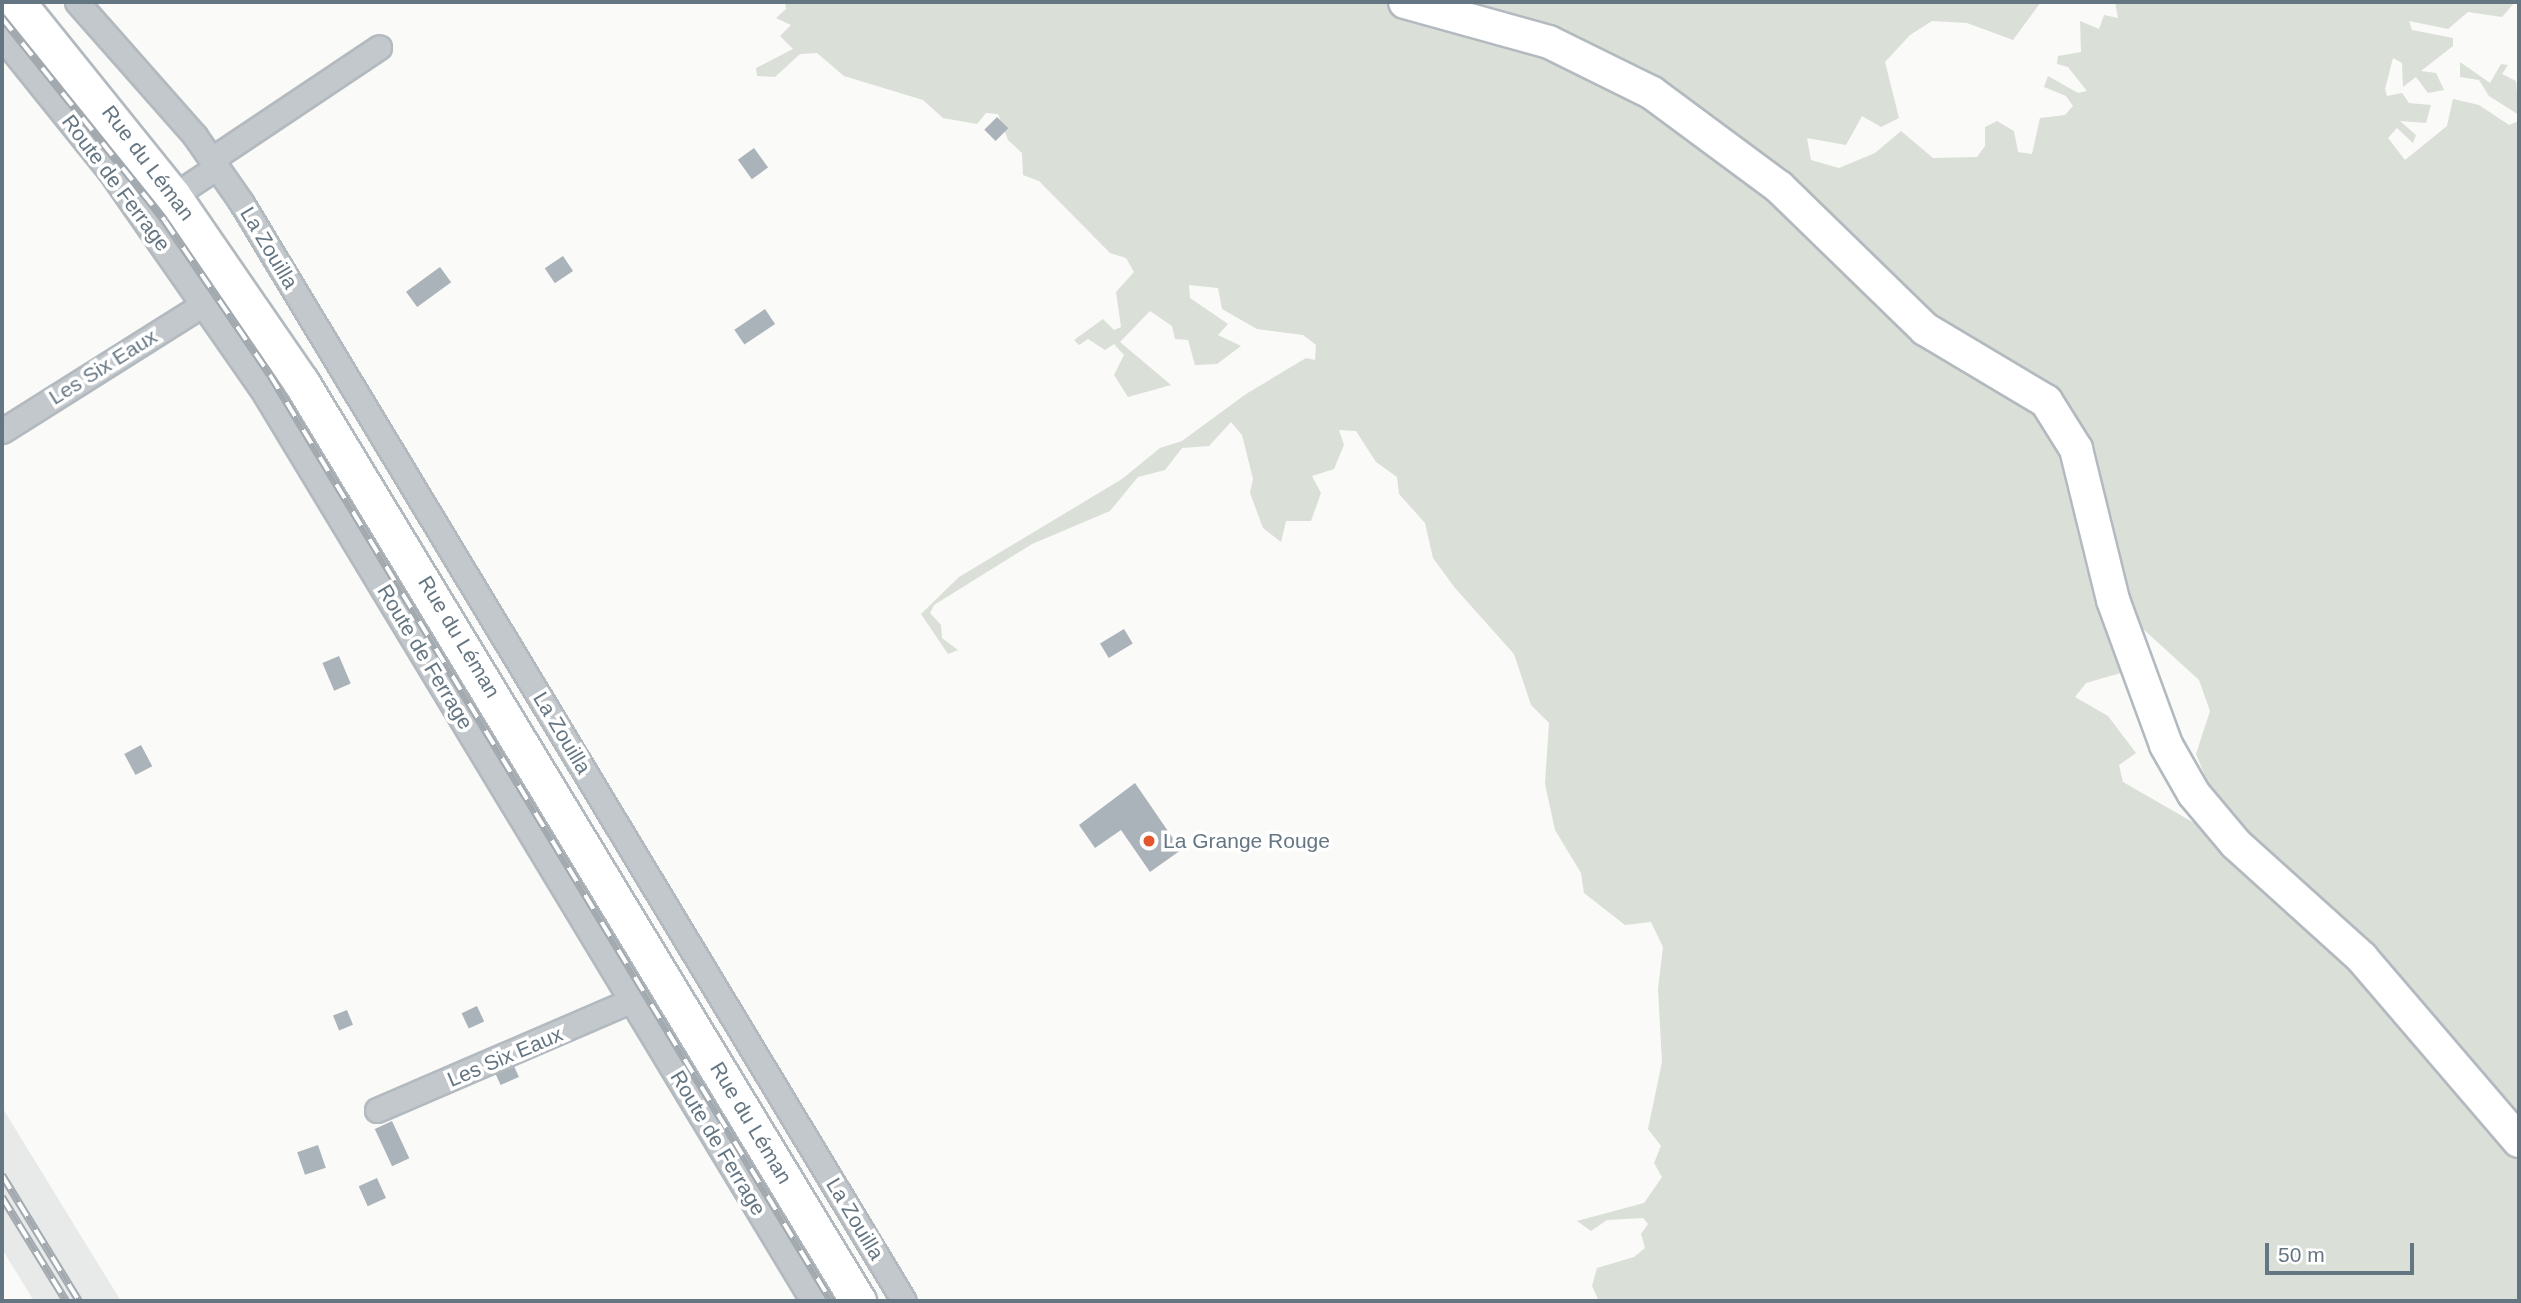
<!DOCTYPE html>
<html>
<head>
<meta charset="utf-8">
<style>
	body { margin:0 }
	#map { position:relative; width:2521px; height:1303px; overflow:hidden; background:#fafaf8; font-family:Helvetica,sans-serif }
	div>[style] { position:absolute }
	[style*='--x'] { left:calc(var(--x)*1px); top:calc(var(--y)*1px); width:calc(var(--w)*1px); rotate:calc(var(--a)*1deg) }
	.built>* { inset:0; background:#e8e9e9 }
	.green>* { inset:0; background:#dadfd7 }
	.building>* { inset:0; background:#aab3b9; transform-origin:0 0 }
	.roads { filter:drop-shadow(2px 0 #b3babf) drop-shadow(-2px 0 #b3babf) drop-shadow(0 2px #b3babf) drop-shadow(0 -2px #b3babf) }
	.street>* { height:23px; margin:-11.5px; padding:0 11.5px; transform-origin:11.5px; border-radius:11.5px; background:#c3c8cc }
	.secondary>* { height:32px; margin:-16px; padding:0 16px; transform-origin:16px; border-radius:16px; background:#fff }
	.primary>* { height:35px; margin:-17.5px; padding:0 17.5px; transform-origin:17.5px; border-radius:17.5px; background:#fff }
	.rail>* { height:8px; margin-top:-4px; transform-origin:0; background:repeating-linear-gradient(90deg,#fff 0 16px,#a2aab0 0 32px); box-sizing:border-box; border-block:2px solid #a2aab0 }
	.dots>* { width:19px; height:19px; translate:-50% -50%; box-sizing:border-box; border:4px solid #fff; border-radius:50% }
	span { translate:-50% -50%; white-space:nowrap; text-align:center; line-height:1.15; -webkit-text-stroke:7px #fff; paint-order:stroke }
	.street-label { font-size:21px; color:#657683 }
	.poi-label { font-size:21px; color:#657683 }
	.left { translate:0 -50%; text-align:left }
	.frame { position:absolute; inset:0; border:4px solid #657683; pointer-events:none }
	.scale { position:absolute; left:2265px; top:1243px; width:149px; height:32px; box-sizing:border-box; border:4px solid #657683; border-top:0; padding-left:9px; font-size:21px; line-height:24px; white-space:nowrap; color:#657683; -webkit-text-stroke:5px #fff; paint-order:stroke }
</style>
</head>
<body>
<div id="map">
	<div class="built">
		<div style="clip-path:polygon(2px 1107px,76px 1228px,121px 1301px,34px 1301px,2px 1249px)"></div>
	</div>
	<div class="green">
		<div style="clip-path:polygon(evenodd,785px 2px,2041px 2px,2013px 40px,1967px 23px,1932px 21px,1910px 35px,1885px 62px,1899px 118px,1881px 127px,1862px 116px,1846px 145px,1807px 138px,1811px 160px,1839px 168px,1875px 153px,1901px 131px,1933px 158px,1977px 157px,1985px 146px,1985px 127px,1997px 121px,2014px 131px,2018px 152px,2032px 154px,2040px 118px,2065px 115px,2073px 106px,2066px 96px,2044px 87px,2048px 76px,2078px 93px,2087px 91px,2068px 67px,2057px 64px,2058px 56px,2081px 52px,2080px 21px,2099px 29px,2104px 15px,2118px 18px,2115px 2px,2515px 2px,2502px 17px,2468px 12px,2448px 29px,2409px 21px,2412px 30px,2453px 38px,2453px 46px,2421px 71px,2436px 73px,2444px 90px,2428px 93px,2416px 77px,2403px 87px,2402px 63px,2393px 58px,2385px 89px,2387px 96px,2402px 93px,2409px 103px,2431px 105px,2426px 123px,2400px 121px,2416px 135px,2413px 143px,2397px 128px,2388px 138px,2405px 160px,2447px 126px,2453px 99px,2479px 105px,2509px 125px,2519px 121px,2519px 1301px,1599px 1301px,1592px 1286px,1597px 1268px,1634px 1257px,1645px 1248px,1641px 1234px,1648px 1224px,1643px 1218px,1607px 1220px,1591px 1231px,1577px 1221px,1644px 1203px,1662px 1177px,1654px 1163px,1661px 1146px,1648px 1129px,1662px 1062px,1658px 989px,1663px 947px,1651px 922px,1625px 925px,1584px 893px,1581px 873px,1555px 830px,1545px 784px,1549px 723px,1531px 705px,1514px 654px,1455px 588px,1433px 558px,1425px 523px,1399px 494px,1397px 477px,1376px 462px,1356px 431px,1339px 430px,1344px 445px,1334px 469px,1312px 476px,1321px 493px,1311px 521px,1286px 521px,1281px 542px,1263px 528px,1250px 493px,1253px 479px,1242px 435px,1231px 422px,1209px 446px,1182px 448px,1165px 470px,1138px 477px,1110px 511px,1032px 544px,934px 605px,930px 613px,941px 625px,942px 638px,958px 650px,948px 654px,921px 614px,959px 577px,1122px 479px,1160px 448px,1182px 441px,1246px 394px,1306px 358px,1315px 360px,1316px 345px,1303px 335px,1257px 329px,1222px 309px,1218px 288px,1189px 285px,1190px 298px,1228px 324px,1218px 335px,1241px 346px,1217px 364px,1195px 365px,1188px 340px,1175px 339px,1172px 326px,1150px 311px,1120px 342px,1171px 385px,1128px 397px,1114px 375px,1124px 355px,1114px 344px,1105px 350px,1088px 339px,1079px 345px,1074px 340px,1103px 319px,1114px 330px,1121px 327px,1116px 292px,1134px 272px,1126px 258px,1110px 253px,1039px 181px,1023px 175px,1022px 153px,1008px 140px,998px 114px,986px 113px,977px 124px,943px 118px,923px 100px,844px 76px,817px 53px,800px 54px,775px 77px,757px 76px,756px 68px,793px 49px,780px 36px,791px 25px,776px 18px,786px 9px,785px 2px,2142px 628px,2199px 680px,2210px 711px,2196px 754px,2212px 793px,2203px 828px,2123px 782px,2119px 765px,2136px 753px,2108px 716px,2075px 697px,2086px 683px,2124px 672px,2114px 632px,2142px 628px)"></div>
		<div style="clip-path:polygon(2460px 62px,2490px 83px,2501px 64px,2508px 65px,2502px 74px,2516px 81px,2519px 115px,2489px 96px,2479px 80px,2460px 77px)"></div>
	</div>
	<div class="building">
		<div style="left:997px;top:117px;width:16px;height:18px;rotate:45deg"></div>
		<div style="left:754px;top:148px;width:24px;height:20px;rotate:54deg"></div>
		<div style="left:563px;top:256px;width:18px;height:22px;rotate:56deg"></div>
		<div style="left:440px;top:267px;width:19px;height:42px;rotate:54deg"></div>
		<div style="left:765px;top:309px;width:18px;height:37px;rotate:56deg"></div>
		<div style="left:1124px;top:629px;width:17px;height:28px;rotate:59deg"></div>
		<div style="left:339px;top:656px;width:30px;height:18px;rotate:67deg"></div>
		<div style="left:141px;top:745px;width:24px;height:19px;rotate:62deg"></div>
		<div style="clip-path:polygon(1135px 783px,1181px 850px,1150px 872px,1121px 830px,1095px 848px,1079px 825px)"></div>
		<div style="left:477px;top:1006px;width:17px;height:17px;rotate:65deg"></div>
		<div style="left:347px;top:1010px;width:16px;height:15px;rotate:68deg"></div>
		<div style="left:514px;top:1066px;width:12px;height:20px;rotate:66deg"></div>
		<div style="left:392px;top:1121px;width:41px;height:19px;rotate:65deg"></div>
		<div style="left:318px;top:1145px;width:24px;height:22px;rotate:71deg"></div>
		<div style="left:377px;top:1178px;width:22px;height:20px;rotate:66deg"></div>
	</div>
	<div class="roads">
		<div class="street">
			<div style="--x:77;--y:2;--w:179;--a:48.6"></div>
			<div style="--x:195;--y:136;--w:80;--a:55.1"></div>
			<div style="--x:241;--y:202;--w:1283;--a:58.9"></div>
			<div style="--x:2;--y:37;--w:171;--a:51.2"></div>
			<div style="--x:109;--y:170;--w:273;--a:55.1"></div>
			<div style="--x:265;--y:394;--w:1060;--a:58.86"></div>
			<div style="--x:212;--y:159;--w:201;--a:-33.8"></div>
			<div style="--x:173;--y:196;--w:53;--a:-33.4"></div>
			<div style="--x:2;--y:431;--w:239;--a:-32.2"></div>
			<div style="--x:377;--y:1110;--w:278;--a:-23.3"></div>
		</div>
		<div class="secondary">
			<div style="--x:1405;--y:2;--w:149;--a:15.5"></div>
			<div style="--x:1549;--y:42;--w:115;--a:26.3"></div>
			<div style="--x:1652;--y:93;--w:158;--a:36.5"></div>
			<div style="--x:1779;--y:187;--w:204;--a:44.2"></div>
			<div style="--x:1925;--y:329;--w:141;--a:30.8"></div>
			<div style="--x:2046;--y:401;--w:57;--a:58"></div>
			<div style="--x:2076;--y:449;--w:155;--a:76.2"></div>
			<div style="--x:2113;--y:600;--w:154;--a:69.9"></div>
			<div style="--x:2166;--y:745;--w:56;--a:60.3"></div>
			<div style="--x:2194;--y:794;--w:65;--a:50"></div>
			<div style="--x:2236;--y:844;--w:170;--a:42.1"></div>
			<div style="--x:2362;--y:958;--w:241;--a:49.4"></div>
		</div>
		<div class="primary">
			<div style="--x:17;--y:2;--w:249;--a:51.2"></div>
			<div style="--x:173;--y:196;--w:226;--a:55.5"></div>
			<div style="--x:301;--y:382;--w:1075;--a:58.78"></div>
		</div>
	</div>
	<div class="rail">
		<div style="--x:2;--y:18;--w:260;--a:51.2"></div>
		<div style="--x:165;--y:221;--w:186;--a:55.7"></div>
		<div style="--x:270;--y:375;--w:1083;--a:58.79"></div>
		<div style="--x:2;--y:1175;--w:148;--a:58.6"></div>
		<div style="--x:2;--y:1197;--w:122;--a:58.4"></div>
	</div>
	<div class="dots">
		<div style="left:1149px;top:841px;background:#e4572e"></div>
	</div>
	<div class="street-label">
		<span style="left:148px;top:163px;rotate:53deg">Rue du Léman</span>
		<span style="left:116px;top:183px;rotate:53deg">Route de Ferrage</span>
		<span style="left:269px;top:248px;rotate:59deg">La Zouilla</span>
		<span style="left:103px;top:367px;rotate:-32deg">Les Six Eaux</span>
		<span style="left:459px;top:637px;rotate:59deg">Rue du Léman</span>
		<span style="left:425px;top:657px;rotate:59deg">Route de Ferrage</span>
		<span style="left:562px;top:733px;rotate:59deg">La Zouilla</span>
		<span style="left:505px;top:1057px;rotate:-23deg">Les Six Eaux</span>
		<span style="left:751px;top:1123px;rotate:59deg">Rue du Léman</span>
		<span style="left:718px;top:1143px;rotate:59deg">Route de Ferrage</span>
		<span style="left:855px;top:1219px;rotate:59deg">La Zouilla</span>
	</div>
	<div class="poi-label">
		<span class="left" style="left:1163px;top:841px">La Grange Rouge</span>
	</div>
	<div class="frame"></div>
	<div class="scale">50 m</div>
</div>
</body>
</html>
